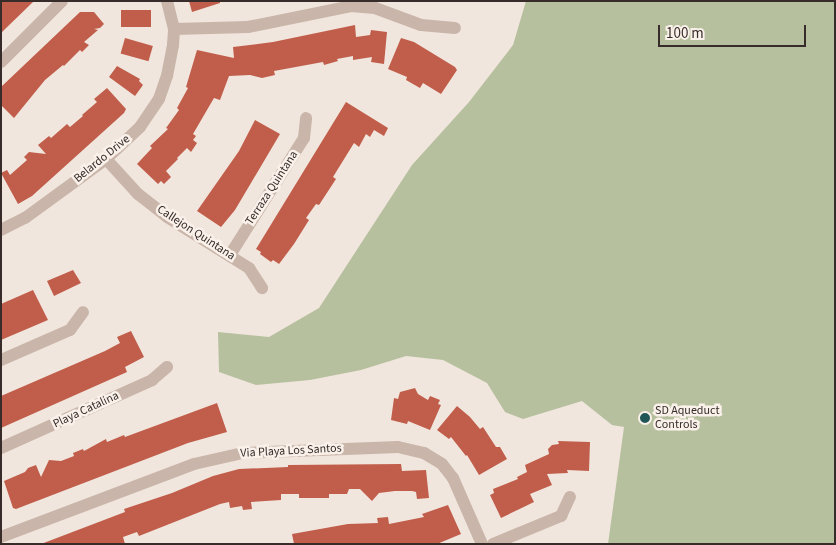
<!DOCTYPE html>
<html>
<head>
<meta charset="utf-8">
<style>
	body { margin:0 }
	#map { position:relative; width:836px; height:545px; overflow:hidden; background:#f1e6dd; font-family:"Source Sans 3",sans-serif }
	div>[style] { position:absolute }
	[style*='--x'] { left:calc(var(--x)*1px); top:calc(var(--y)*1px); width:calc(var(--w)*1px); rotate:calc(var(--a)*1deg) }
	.green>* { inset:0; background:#b7c09e }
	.building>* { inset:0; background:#c15e4b; transform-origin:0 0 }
	.minor>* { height:12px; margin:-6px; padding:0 6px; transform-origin:6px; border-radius:6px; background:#c9b5a9 }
	.dots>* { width:14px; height:14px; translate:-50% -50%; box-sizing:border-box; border:2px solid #f9f1ea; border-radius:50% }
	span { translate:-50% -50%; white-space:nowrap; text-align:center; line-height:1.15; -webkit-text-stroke:5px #f9f1ea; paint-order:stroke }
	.street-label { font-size:12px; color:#372c29 }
	.poi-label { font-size:12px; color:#372c29 }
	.left { translate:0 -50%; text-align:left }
	.frame { position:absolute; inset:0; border:2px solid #372c29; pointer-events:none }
	.scale { position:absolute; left:658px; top:25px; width:148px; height:22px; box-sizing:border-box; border:2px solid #372c29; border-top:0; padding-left:6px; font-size:15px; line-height:18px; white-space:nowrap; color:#372c29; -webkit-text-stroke:4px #f9f1ea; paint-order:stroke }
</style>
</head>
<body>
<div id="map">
	<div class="green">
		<div style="clip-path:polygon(526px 1px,835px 1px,835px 544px,608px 544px,624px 427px,612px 425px,582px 401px,523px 419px,505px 412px,487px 383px,443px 360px,406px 356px,361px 370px,310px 380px,256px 385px,219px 372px,218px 332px,269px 337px,319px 308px,412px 165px,469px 102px,513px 45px)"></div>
	</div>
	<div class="building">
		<div style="clip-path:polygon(1px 1px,34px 1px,1px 33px)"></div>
		<div style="clip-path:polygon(189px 1px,220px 1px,220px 3px,192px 12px)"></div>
		<div style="left:151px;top:10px;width:17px;height:30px;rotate:90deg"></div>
		<div style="clip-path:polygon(80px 12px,94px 12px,104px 24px,100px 28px,94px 29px,98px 30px,84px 42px,89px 45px,82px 52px,80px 50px,64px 66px,63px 65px,45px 80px,14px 118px,1px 105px,1px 87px)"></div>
		<div style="clip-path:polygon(355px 25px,356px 37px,370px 35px,371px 30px,387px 32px,384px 64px,371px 62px,372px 57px,353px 60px,353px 56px,337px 59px,338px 61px,324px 65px,323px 62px,274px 71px,275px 75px,262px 78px,250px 75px,229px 76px,220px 100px,214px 98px,193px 134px,196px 136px,193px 140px,197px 143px,191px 152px,187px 148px,177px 158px,178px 159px,166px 171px,171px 177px,164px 184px,161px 181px,158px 184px,137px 164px,152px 148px,150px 146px,168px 129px,166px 128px,179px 110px,177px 108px,188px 88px,186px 87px,197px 50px,234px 58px,233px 47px,273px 42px)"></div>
		<div style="left:125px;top:38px;width:29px;height:16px;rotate:16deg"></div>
		<div style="clip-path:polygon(401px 38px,414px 42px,455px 67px,457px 70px,441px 94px,423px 83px,420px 88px,406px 80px,407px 77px,388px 69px)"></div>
		<div style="clip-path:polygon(117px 66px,140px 79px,139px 81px,143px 85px,135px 96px,109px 77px)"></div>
		<div style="clip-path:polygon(107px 88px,126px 109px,124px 113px,32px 196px,18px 204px,1px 173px,7px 170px,10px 175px,27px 160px,24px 157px,29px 152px,46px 154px,38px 145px,49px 136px,51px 138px,67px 124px,70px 127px,83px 116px,82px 115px,97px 102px,94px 99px)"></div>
		<div style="clip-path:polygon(346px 102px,388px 128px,384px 136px,374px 130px,370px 137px,366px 134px,359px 147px,354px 143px,333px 177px,336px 179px,319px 205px,316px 204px,306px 218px,309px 220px,294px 244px,279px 264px,273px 260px,271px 262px,260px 254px,261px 252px,256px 249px)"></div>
		<div style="clip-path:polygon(255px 120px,280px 134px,235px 210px,221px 227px,197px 211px,239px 151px)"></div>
		<div style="clip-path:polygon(73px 270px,81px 283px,54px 296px,47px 281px)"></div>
		<div style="clip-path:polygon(33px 290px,48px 320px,1px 340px,1px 304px)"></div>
		<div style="clip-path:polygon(131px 331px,144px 357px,125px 367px,127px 372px,1px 428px,1px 396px,105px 351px,120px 343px,117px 337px)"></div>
		<div style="clip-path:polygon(415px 388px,418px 394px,428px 400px,430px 396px,440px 400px,438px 404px,441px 405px,430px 430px,408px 421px,407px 424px,391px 420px,394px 398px,398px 399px,400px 392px)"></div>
		<div style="clip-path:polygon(217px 403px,227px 432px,188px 443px,16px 509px,13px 508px,4px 481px,25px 472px,28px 468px,36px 465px,41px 477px,49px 460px,61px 461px,74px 456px,73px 453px,83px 449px,84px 451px,106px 439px,107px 442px,124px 435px,125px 437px)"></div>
		<div style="clip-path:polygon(457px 406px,470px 417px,480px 429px,483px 427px,496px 447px,500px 447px,507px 459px,479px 475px,467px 455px,466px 456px,451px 437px,449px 439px,437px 430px)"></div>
		<div style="clip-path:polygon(558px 441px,590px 442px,589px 471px,567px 470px,568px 473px,547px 474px,552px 485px,530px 494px,534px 502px,501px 518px,490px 495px,494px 493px,493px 489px,518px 479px,517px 477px,527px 472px,525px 465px,549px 454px,548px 449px,552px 445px,559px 444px)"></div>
		<div style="clip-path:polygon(401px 464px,402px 471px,426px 470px,429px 498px,417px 499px,416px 492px,412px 491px,395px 491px,379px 493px,372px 501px,360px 489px,349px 489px,347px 494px,329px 494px,329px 498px,299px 498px,299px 494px,281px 494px,281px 500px,251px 502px,252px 509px,243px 510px,242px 506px,230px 508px,229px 502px,220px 504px,139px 536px,137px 532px,123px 537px,125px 544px,41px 544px,125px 512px,124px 509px,172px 493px,213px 476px,239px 469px,288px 467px,288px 465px)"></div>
		<div style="clip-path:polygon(448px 505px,461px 534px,437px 544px,294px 544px,292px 534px,348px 524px,378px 523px,377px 518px,388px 517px,389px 524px,424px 517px,422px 514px)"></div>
	</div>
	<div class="minor">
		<div style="--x:174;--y:29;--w:74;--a:-1.5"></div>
		<div style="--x:248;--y:27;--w:105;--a:-11.5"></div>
		<div style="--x:351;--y:6;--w:24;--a:5"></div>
		<div style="--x:375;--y:8;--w:49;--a:20.3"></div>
		<div style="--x:421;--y:25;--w:34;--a:5"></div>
		<div style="--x:1;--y:62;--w:86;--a:-45"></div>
		<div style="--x:106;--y:159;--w:47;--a:47.6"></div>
		<div style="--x:138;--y:194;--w:37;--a:38"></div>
		<div style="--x:167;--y:217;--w:97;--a:31.9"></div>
		<div style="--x:249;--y:268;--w:24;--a:57"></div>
		<div style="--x:1;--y:230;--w:27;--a:-27"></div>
		<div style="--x:25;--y:218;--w:100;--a:-36.1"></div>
		<div style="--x:106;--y:159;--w:47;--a:-43.3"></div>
		<div style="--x:140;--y:127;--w:34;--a:-56"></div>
		<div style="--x:159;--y:99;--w:24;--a:-71"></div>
		<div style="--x:167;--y:76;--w:32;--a:-79"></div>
		<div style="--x:173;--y:45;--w:16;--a:-86"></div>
		<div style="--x:174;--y:29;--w:29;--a:-104"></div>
		<div style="--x:230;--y:255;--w:138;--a:-57.7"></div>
		<div style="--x:304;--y:138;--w:20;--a:-84"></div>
		<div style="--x:1;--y:360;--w:75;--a:-23.5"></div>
		<div style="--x:70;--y:330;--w:22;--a:-54"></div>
		<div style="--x:1;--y:448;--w:166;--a:-24.2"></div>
		<div style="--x:152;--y:380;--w:20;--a:-41"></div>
		<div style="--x:1;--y:537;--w:206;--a:-20.7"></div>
		<div style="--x:194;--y:464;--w:50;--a:-12.7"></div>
		<div style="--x:243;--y:453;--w:155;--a:-2.2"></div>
		<div style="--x:398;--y:447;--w:27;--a:13"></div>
		<div style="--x:424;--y:453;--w:21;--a:31"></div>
		<div style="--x:442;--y:464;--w:18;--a:52"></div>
		<div style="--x:453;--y:478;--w:72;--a:66.3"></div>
		<div style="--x:493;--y:544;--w:74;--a:-22.4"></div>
		<div style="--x:561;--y:516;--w:21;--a:-65"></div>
	</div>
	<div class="dots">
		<div style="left:645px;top:418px;background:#205756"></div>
	</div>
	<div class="street-label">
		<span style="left:102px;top:159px;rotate:-39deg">Belardo Drive</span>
		<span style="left:272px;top:188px;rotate:-57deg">Terraza Quintana</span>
		<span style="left:196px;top:233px;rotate:33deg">Callejon Quintana</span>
		<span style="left:86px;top:410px;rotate:-25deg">Playa Catalina</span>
		<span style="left:291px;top:451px;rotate:-3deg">Via Playa Los Santos</span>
	</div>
	<div class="poi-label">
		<span class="left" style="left:655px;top:418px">SD Aqueduct<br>Controls</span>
	</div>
	<div class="frame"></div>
	<div class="scale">100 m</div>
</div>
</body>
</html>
